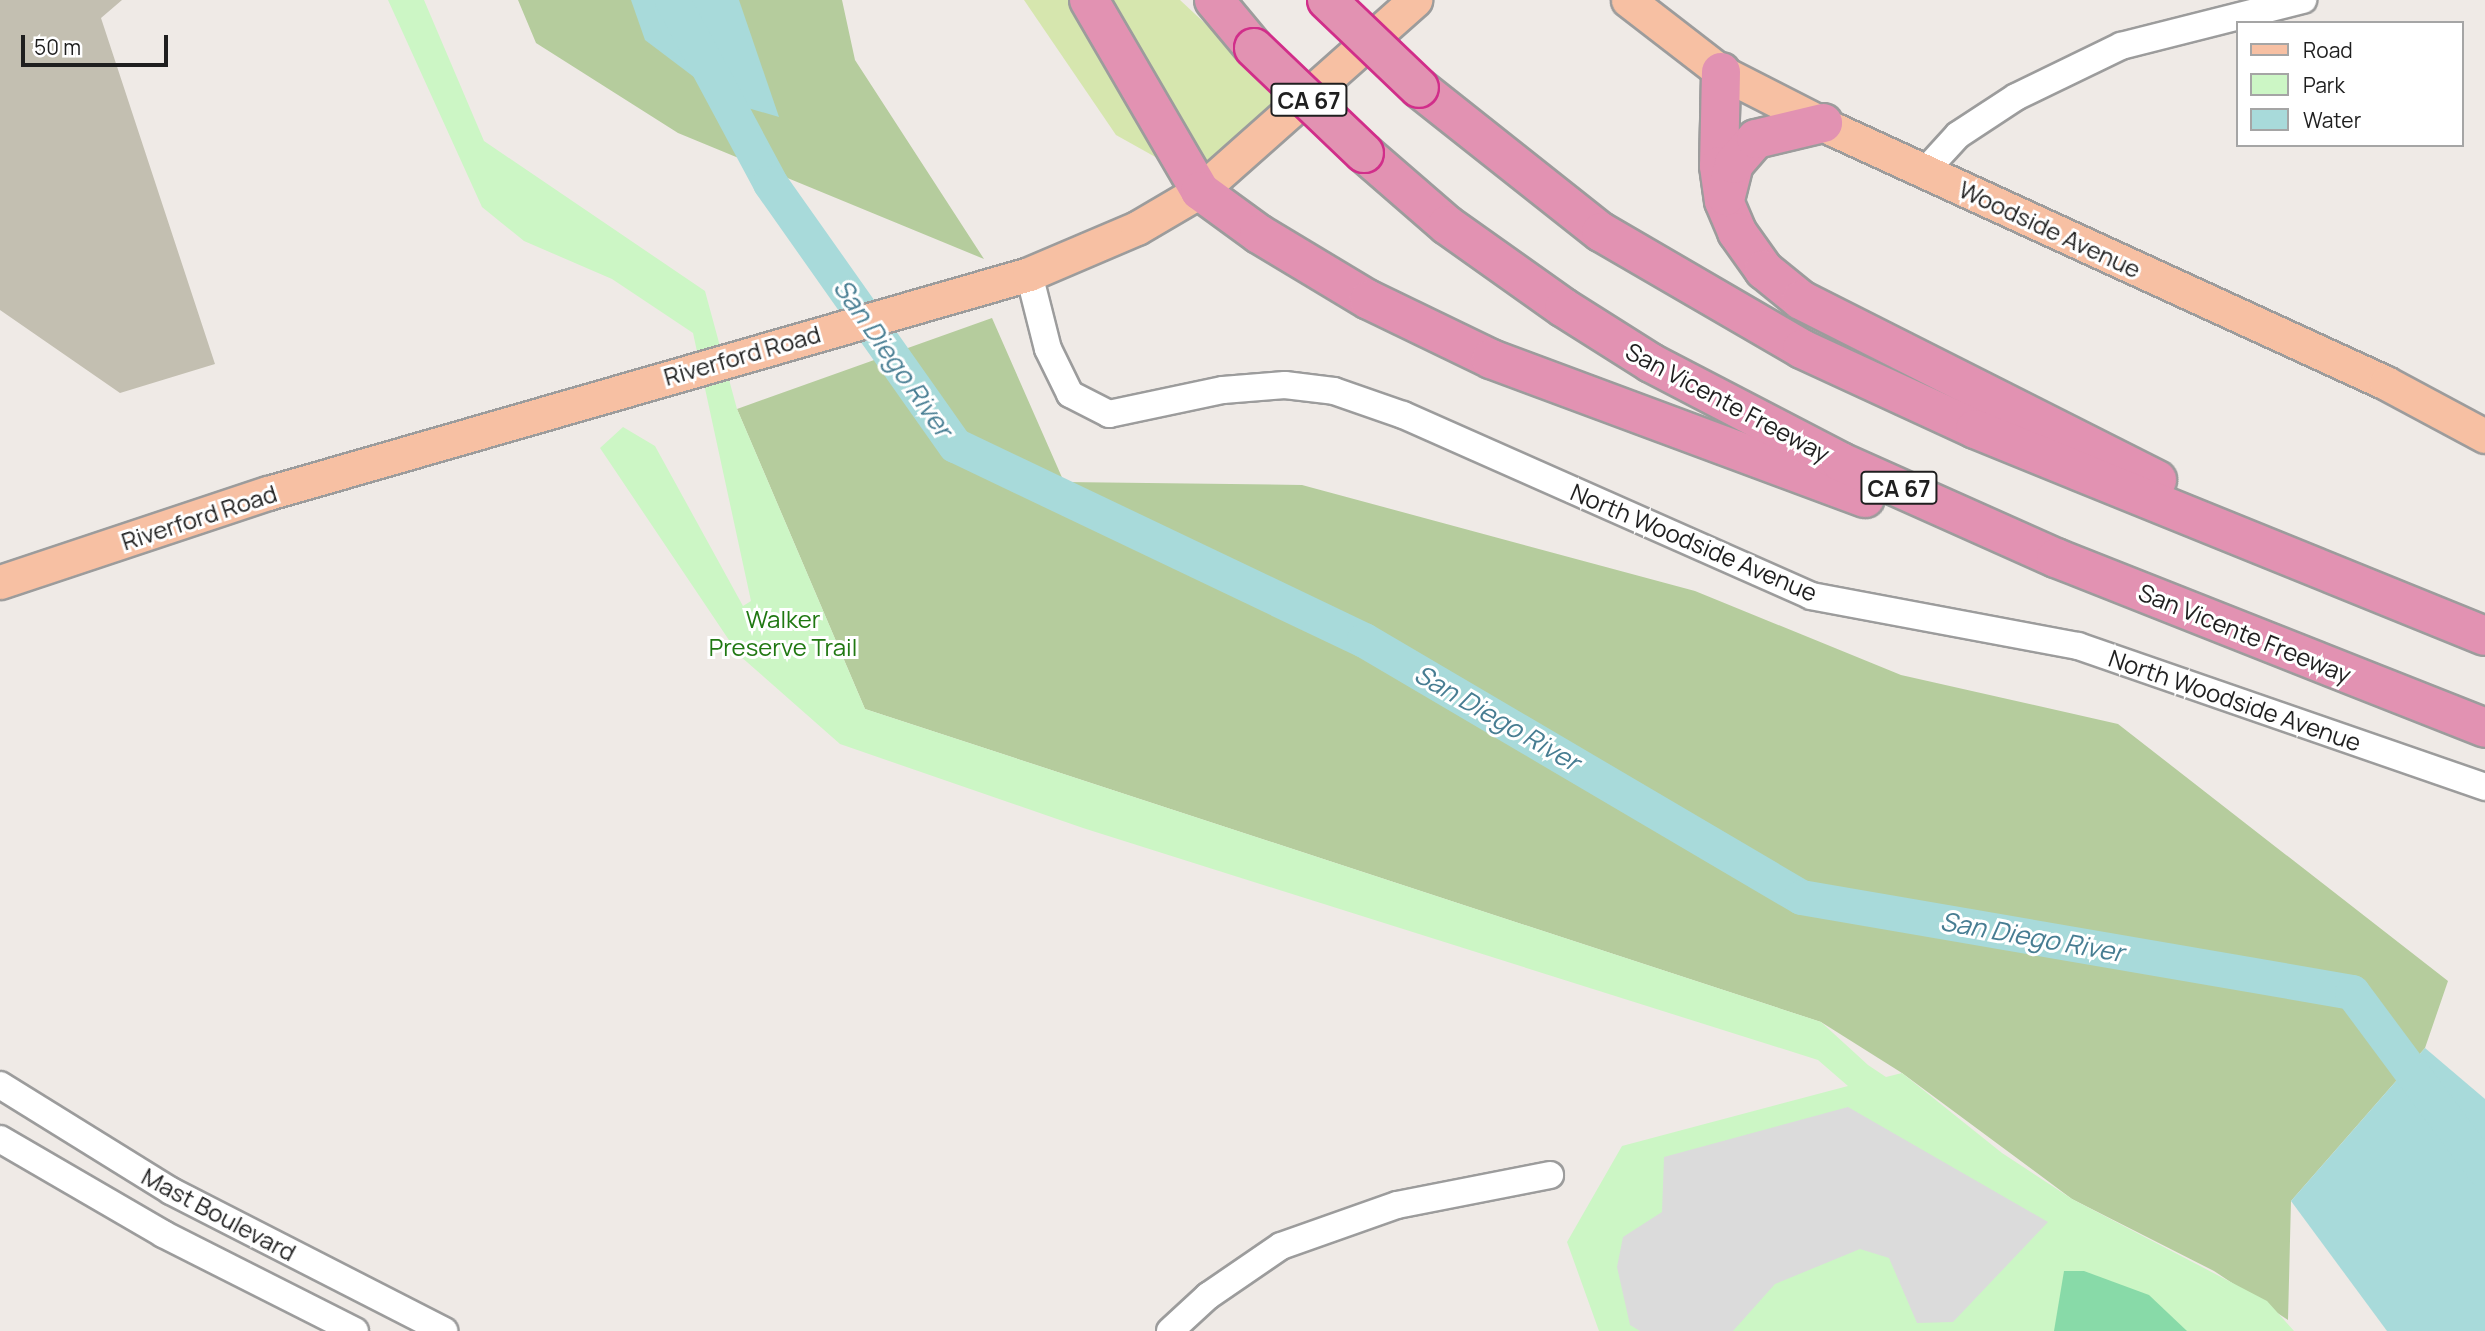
<!DOCTYPE html>
<html>
<head>
<meta charset="utf-8">
<style>
	body { margin:0 }
	#map { position:relative; width:2485px; height:1331px; overflow:hidden; background:#efeae6; font-family:Manrope,sans-serif }
	div>[style] { position:absolute }
	[style*='--x'] { left:calc(var(--x)*1px); top:calc(var(--y)*1px); width:calc(var(--w)*1px); rotate:calc(var(--a)*1deg) }
	.construction>* { inset:0; background:#c3bfb1 }
	.grass>* { inset:0; background:#d6e6ae }
	.forest>* { inset:0; background:#b5cc9d }
	.park>* { inset:0; background:#ccf6c5 }
	.pitch>* { inset:0; background:#88daa8 }
	.parking>* { inset:0; background:#dbdbdb }
	.water>* { inset:0; background:#a8dada }
	.river>* { height:35px; margin:-17.5px; padding:0 17.5px; transform-origin:17.5px; border-radius:17.5px; background:#a8dada }
	.roads { filter:drop-shadow(2px 0 #9c9c9c) drop-shadow(-2px 0 #9c9c9c) drop-shadow(0 2px #9c9c9c) drop-shadow(0 -2px #9c9c9c) }
	.minor>* { height:26px; margin:-13px; padding:0 13px; transform-origin:13px; border-radius:13px; background:#fff }
	.major>* { height:33px; margin:-16.5px; padding:0 16.5px; transform-origin:16.5px; border-radius:16.5px; background:#f7c0a3 }
	.highway>* { height:38px; margin:-19px; padding:0 19px; transform-origin:19px; border-radius:19px; background:#e292b2 }
	.bridges { filter:drop-shadow(2px 0 #d12e8a) drop-shadow(-2px 0 #d12e8a) drop-shadow(0 2px #d12e8a) drop-shadow(0 -2px #d12e8a) }
	.highway-bridge>* { height:38px; margin:-19px; padding:0 19px; transform-origin:19px; border-radius:19px; background:#e292b2 }
	span { translate:-50% -50%; white-space:nowrap; text-align:center; line-height:1.15; -webkit-text-stroke:6px #fff; paint-order:stroke }
	.shield-label span { padding:2px 5px; background:#fff; border:2px solid; border-radius:5px; -webkit-text-stroke-width:0 }
	.shield-label { font-size:23px; color:#1f1f1f; font-weight:700 }
	.street-label { font-size:24px; color:#1f1f1f }
	.park-label { font-size:24px; color:#207812 }
	.water-label { font-size:26px; color:#477d92; font-style:italic }
	.legend { position:absolute; left:2236px; top:21px; width:228px; height:126px; box-sizing:border-box; background:#fff; border:2px solid #a5a5a5; margin:0; padding:9px 12px; list-style:none; font-size:21px; color:#1f1f1f }
	.legend li { display:flex; align-items:center; gap:14px; height:35px }
	.legend b { width:35px; border:2px solid #a5a5a5 }
	.scale { position:absolute; left:21px; top:35px; width:147px; height:32px; box-sizing:border-box; border:4px solid #1f1f1f; border-top:0; padding-left:9px; font-size:21px; line-height:24px; white-space:nowrap; color:#1f1f1f; -webkit-text-stroke:5px #fff; paint-order:stroke }
</style>
</head>
<body>
<div id="map">
	<div class="construction">
		<div style="clip-path:polygon(0 0,122px 0,101px 18px,215px 364px,120px 393px,0 310px)"></div>
	</div>
	<div class="grass">
		<div style="clip-path:polygon(1024px 0,1180px 0,1283px 96px,1193px 178px,1116px 135px)"></div>
	</div>
	<div class="forest">
		<div style="clip-path:polygon(518px 0,842px 0,855px 60px,984px 259px,678px 133px,536px 43px)"></div>
		<div style="clip-path:polygon(992px 318px,1064px 482px,1302px 485px,1695px 591px,1901px 675px,2118px 724px,2448px 981px,2425px 1048px,2291px 1201px,2288px 1320px,2214px 1271px,2072px 1199px,1902px 1073px,1821px 1022px,865px 709px,737px 409px)"></div>
	</div>
	<div class="park">
		<div style="clip-path:polygon(388px 0,424px 0,484px 141px,705px 291px,737px 409px,865px 709px,1821px 1022px,1868px 1065px,1886px 1077px,1902px 1073px,2002px 1153px,2072px 1199px,2267px 1301px,2294px 1331px,1599px 1331px,1567px 1242px,1622px 1146px,1848px 1086px,1818px 1060px,1083px 828px,840px 744px,739px 655px,600px 448px,623px 427px,655px 446px,743px 606px,751px 601px,693px 333px,612px 279px,524px 241px,482px 207px)"></div>
	</div>
	<div class="pitch">
		<div style="clip-path:polygon(2064px 1271px,2084px 1271px,2149px 1295px,2187px 1331px,2054px 1331px)"></div>
	</div>
	<div class="parking">
		<div style="clip-path:polygon(1848px 1107px,2048px 1222px,1953px 1322px,1917px 1323px,1889px 1258px,1860px 1249px,1775px 1284px,1733px 1331px,1640px 1331px,1630px 1325px,1617px 1267px,1623px 1237px,1662px 1212px,1664px 1157px)"></div>
	</div>
	<div class="water">
		<div style="clip-path:polygon(631px 0,739px 0,779px 117px,727px 102px,645px 40px)"></div>
		<div style="clip-path:polygon(2425px 1048px,2485px 1099px,2485px 1331px,2387px 1331px,2291px 1201px)"></div>
	</div>
	<div class="river">
		<div style="--x:672;--y:0;--w:208;--a:61.8"></div>
		<div style="--x:770;--y:183;--w:321;--a:54.8"></div>
		<div style="--x:955;--y:445;--w:453;--a:25.5"></div>
		<div style="--x:1364;--y:640;--w:507;--a:30.46"></div>
		<div style="--x:1801;--y:897;--w:559;--a:9.78"></div>
		<div style="--x:2352;--y:992;--w:223;--a:53.4"></div>
	</div>
	<div class="roads">
		<div class="minor">
			<div style="--x:1925;--y:171;--w:49;--a:-47.5"></div>
			<div style="--x:1958;--y:135;--w:69;--a:-33.2"></div>
			<div style="--x:2016;--y:97;--w:117;--a:-25.9"></div>
			<div style="--x:2121;--y:46;--w:188;--a:-14.2"></div>
			<div style="--x:1029;--y:274;--w:77;--a:75.8"></div>
			<div style="--x:1048;--y:349;--w:50;--a:63.9"></div>
			<div style="--x:1070;--y:394;--w:44;--a:27.1"></div>
			<div style="--x:1109;--y:414;--w:116;--a:-11.9"></div>
			<div style="--x:1223;--y:390;--w:62;--a:-4.6"></div>
			<div style="--x:1285;--y:385;--w:49;--a:7"></div>
			<div style="--x:1334;--y:391;--w:73;--a:19.2"></div>
			<div style="--x:1403;--y:415;--w:446;--a:23.9"></div>
			<div style="--x:1811;--y:596;--w:272;--a:10.6"></div>
			<div style="--x:2078;--y:646;--w:431;--a:19.1"></div>
			<div style="--x:0;--y:1085;--w:201;--a:31.8"></div>
			<div style="--x:171;--y:1191;--w:307;--a:27.1"></div>
			<div style="--x:0;--y:1139;--w:189;--a:30.2"></div>
			<div style="--x:163;--y:1234;--w:215;--a:26.8"></div>
			<div style="--x:1170;--y:1331;--w:52;--a:-42.6"></div>
			<div style="--x:1208;--y:1296;--w:88;--a:-34.4"></div>
			<div style="--x:1281;--y:1246;--w:123;--a:-19.5"></div>
			<div style="--x:1397;--y:1205;--w:156;--a:-11.1"></div>
		</div>
		<div class="major">
			<div style="--x:1628;--y:0;--w:118;--a:37.7"></div>
			<div style="--x:1721;--y:72;--w:128;--a:27"></div>
			<div style="--x:1835;--y:130;--w:606;--a:24.66"></div>
			<div style="--x:2386;--y:383;--w:112;--a:28.2"></div>
			<div style="--x:0;--y:582;--w:282;--a:-18.4"></div>
			<div style="--x:268;--y:493;--w:792;--a:-16.05"></div>
			<div style="--x:1029;--y:274;--w:117;--a:-23.1"></div>
			<div style="--x:1137;--y:228;--w:73;--a:-30.4"></div>
			<div style="--x:1200;--y:191;--w:288;--a:-41.6"></div>
		</div>
		<div class="highway">
			<div style="--x:1089;--y:0;--w:221;--a:59.8"></div>
			<div style="--x:1200;--y:191;--w:73;--a:36.1"></div>
			<div style="--x:1259;--y:234;--w:128;--a:31"></div>
			<div style="--x:1369;--y:300;--w:136;--a:25.8"></div>
			<div style="--x:1491;--y:359;--w:399;--a:20.4"></div>
			<div style="--x:1214;--y:0;--w:62;--a:50.2"></div>
			<div style="--x:1721;--y:72;--w:94;--a:91.2"></div>
			<div style="--x:1719;--y:166;--w:35;--a:82"></div>
			<div style="--x:1724;--y:201;--w:34;--a:67"></div>
			<div style="--x:1737;--y:232;--w:47;--a:54.6"></div>
			<div style="--x:1764;--y:270;--w:48;--a:39"></div>
			<div style="--x:1801;--y:300;--w:399;--a:26.8"></div>
			<div style="--x:1419;--y:88;--w:232;--a:38.4"></div>
			<div style="--x:1601;--y:232;--w:233;--a:30.2"></div>
			<div style="--x:1802;--y:349;--w:191;--a:24.8"></div>
			<div style="--x:1975;--y:429;--w:550;--a:22.09"></div>
			<div style="--x:1364;--y:153;--w:110;--a:40.9"></div>
			<div style="--x:1447;--y:225;--w:143;--a:35.4"></div>
			<div style="--x:1564;--y:308;--w:103;--a:32.3"></div>
			<div style="--x:1651;--y:363;--w:214;--a:27.5"></div>
			<div style="--x:1841;--y:462;--w:235;--a:24.1"></div>
			<div style="--x:2056;--y:558;--w:461;--a:21.6"></div>
			<div style="--x:1726;--y:196;--w:33;--a:-76"></div>
			<div style="--x:1734;--y:164;--w:33;--a:-49"></div>
			<div style="--x:1756;--y:139;--w:69;--a:-13.4"></div>
		</div>
	</div>
	<div class="bridges">
		<div class="highway-bridge">
			<div style="--x:1327;--y:0;--w:127;--a:43.7"></div>
			<div style="--x:1254;--y:48;--w:152;--a:43.7"></div>
		</div>
	</div>
	<div class="shield-label">
		<span style="left:1309px;top:100px">CA 67</span>
		<span style="left:1899px;top:488px">CA 67</span>
	</div>
	<div class="street-label">
		<span style="left:2050px;top:229px;rotate:25deg">Woodside Avenue</span>
		<span style="left:742px;top:355px;rotate:-16deg">Riverford Road</span>
		<span style="left:1728px;top:402px;rotate:28deg">San Vicente Freeway</span>
		<span style="left:199px;top:517px;rotate:-18deg">Riverford Road</span>
		<span style="left:1694px;top:542px;rotate:23deg">North Woodside Avenue</span>
		<span style="left:2245px;top:633px;rotate:22deg">San Vicente Freeway</span>
		<span style="left:2235px;top:700px;rotate:19deg">North Woodside Avenue</span>
		<span style="left:219px;top:1214px;rotate:28deg">Mast Boulevard</span>
	</div>
	<div class="park-label">
		<span style="left:783px;top:633px">Walker<br>Preserve Trail</span>
	</div>
	<div class="water-label">
		<span style="left:893px;top:358px;rotate:55deg">San Diego River</span>
		<span style="left:1497px;top:718px;rotate:30deg">San Diego River</span>
		<span style="left:2032px;top:937px;rotate:10deg">San Diego River</span>
	</div>
	<ul class="legend">
	<li><b style="height:9px;background:#f7c0a3"></b>Road</li>
	<li><b style="height:19px;background:#ccf6c5"></b>Park</li>
	<li><b style="height:19px;background:#a8dada"></b>Water</li>
	</ul>
	<div class="scale">50 m</div>
</div>
</body>
</html>
